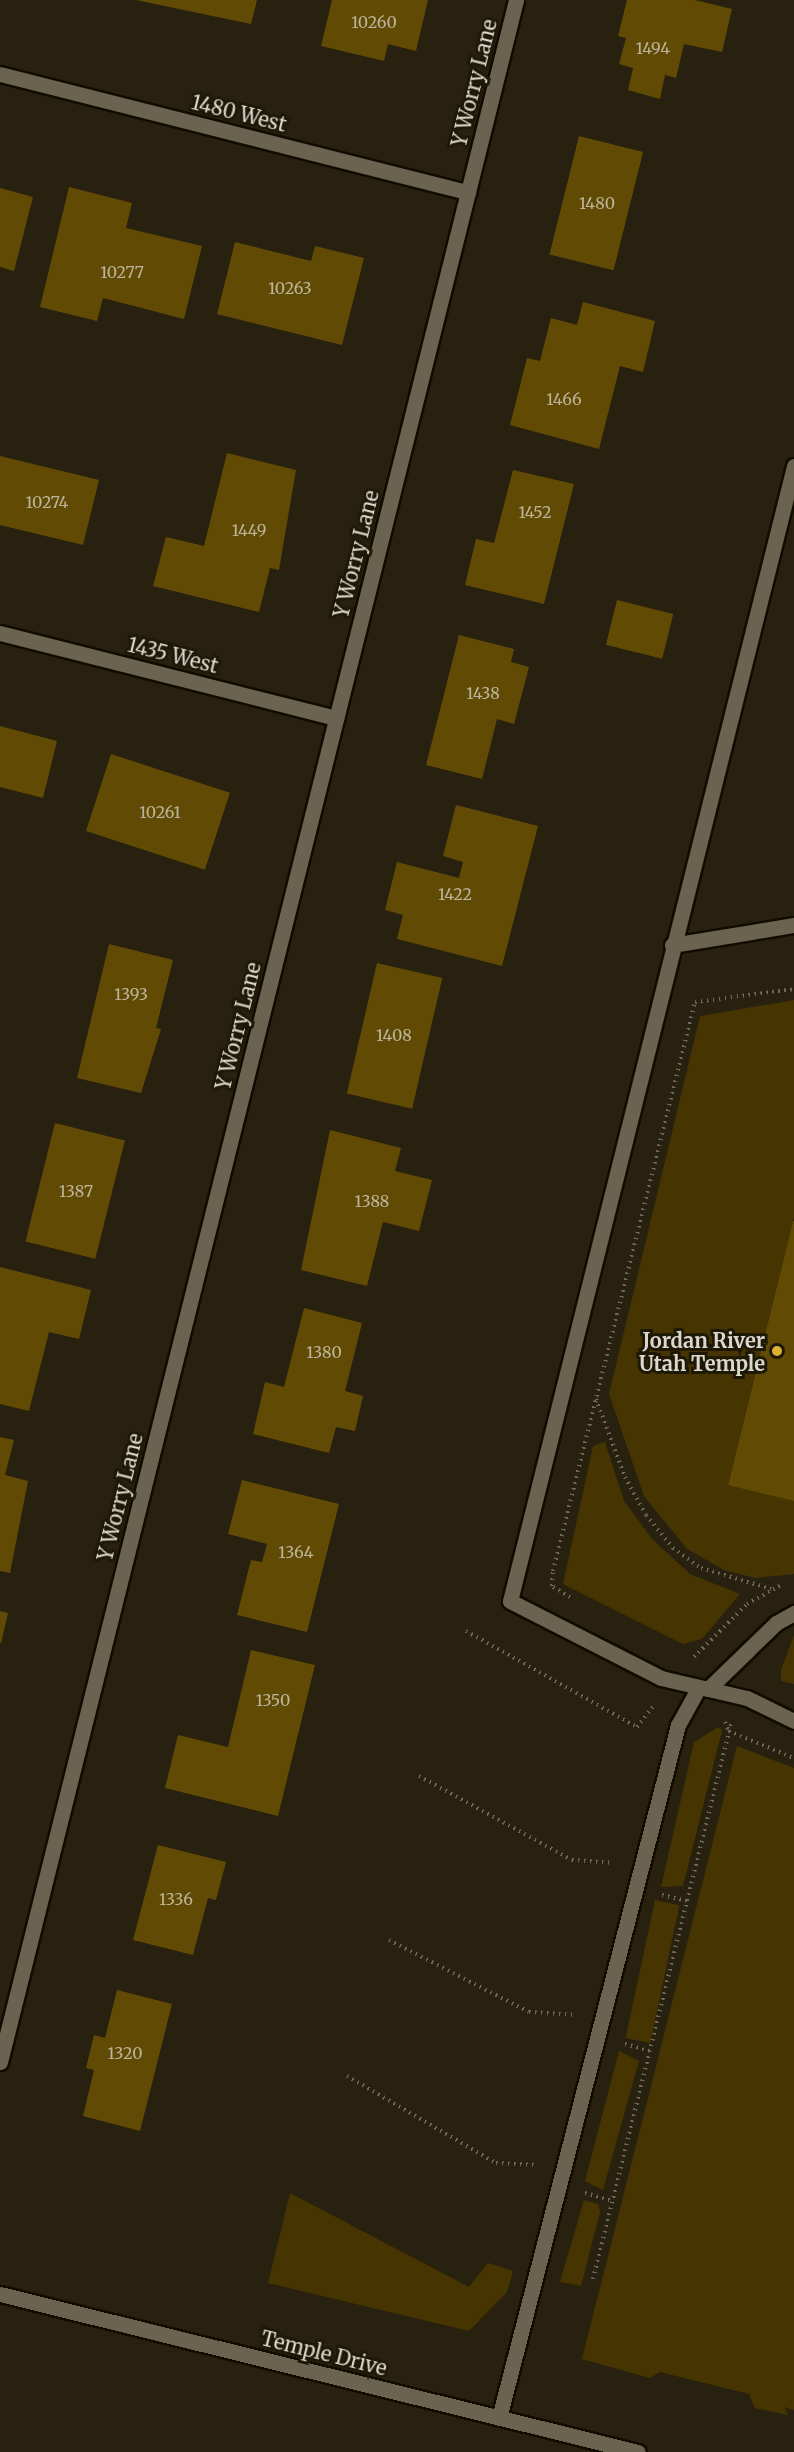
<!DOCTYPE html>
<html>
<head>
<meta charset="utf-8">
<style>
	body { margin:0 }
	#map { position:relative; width:794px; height:2452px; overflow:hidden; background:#282110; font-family:Merriweather,serif }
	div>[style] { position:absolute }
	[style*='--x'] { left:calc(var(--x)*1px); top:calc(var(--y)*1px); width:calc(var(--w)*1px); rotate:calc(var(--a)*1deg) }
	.green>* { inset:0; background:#463500; transform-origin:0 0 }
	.building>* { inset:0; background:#614b04; transform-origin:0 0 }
	.path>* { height:4px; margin-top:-2px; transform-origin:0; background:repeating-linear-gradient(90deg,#6f695a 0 1.5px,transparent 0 6px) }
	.roads { filter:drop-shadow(2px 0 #110b00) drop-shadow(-2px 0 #110b00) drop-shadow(0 2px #110b00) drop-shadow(0 -2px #110b00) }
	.minor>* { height:15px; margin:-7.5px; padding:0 7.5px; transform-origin:7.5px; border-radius:7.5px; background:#6a6350 }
	.dots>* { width:16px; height:16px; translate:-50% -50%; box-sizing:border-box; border:3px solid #1e1807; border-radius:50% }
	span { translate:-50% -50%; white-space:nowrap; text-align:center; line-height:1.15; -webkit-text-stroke:6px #1e1807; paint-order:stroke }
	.number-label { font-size:16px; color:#bdb59b }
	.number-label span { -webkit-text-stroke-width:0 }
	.street-label { font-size:20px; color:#dcd8cd }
	.poi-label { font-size:20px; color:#dcd8cd; font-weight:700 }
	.right { translate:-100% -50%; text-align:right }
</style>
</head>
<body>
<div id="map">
	<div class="green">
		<div style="clip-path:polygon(794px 1000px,794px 1217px,728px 1484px,794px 1501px,794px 1574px,755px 1578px,724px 1570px,687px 1549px,644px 1496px,609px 1394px,700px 1016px)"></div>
		<div style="clip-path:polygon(605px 1442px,624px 1501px,652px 1539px,690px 1574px,740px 1594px,702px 1639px,683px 1644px,563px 1584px,593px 1446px)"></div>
		<div style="clip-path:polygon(794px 1635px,794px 1684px,781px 1681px,781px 1670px)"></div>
		<div style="clip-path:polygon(718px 1727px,722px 1730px,683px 1886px,661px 1887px,694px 1742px)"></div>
		<div style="clip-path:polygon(737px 1746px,794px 1768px,794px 2410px,784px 2407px,788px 2415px,755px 2408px,749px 2394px,660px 2372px,650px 2378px,582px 2359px)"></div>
		<div style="left:655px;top:1900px;width:25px;height:141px;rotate:12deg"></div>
		<div style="clip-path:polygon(619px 2051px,639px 2061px,603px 2190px,585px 2181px)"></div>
		<div style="clip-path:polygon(290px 2193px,469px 2287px,488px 2263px,513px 2271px,507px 2292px,469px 2331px,268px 2283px)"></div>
		<div style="clip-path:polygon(584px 2200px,598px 2204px,600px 2212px,581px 2286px,560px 2282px)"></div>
	</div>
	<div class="building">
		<div style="clip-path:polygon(136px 0,257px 0,251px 24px)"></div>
		<div style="clip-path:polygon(332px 0,428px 0,416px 51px,388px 44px,384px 61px,321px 46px)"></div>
		<div style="clip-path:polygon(627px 0,695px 0,732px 9px,722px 52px,684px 44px,676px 78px,665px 75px,660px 99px,628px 90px,633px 68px,619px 64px,626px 38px,618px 36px)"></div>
		<div style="left:579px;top:136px;width:66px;height:122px;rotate:14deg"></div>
		<div style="clip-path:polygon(69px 187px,132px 203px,126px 228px,202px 246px,184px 319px,103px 298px,97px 321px,40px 307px)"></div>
		<div style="clip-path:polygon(0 188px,33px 197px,14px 271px,0 267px)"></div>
		<div style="clip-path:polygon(235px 242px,311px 261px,315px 246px,364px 258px,342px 345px,217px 314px)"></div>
		<div style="clip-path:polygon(583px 302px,655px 321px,643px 372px,620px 366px,599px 449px,510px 425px,527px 358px,540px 361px,551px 318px,577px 325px)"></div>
		<div style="clip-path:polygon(227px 453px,296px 470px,279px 570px,270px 568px,259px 612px,153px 586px,166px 537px,204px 546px)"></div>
		<div style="clip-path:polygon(0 456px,99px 480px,83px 545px,0 525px)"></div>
		<div style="clip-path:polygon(513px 470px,574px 484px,544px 604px,465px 585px,476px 539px,494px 543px)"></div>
		<div style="left:617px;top:600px;width:58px;height:46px;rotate:14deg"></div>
		<div style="clip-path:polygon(459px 635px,514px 649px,511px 662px,529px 667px,514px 724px,497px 719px,482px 779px,426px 765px)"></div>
		<div style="clip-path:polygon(0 726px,57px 741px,43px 798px,0 787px)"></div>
		<div style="left:111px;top:754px;width:125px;height:81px;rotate:18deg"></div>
		<div style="clip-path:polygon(456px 805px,538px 826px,502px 966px,397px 939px,403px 915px,385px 910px,397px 862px,459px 878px,463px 862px,443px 856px)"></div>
		<div style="clip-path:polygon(109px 944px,173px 960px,156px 1028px,161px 1029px,141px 1093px,77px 1078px)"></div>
		<div style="left:377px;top:963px;width:67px;height:134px;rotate:13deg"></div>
		<div style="left:55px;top:1123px;width:72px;height:122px;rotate:14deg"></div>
		<div style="clip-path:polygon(330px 1130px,401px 1148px,395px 1171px,432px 1180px,419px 1231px,383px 1222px,367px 1286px,301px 1270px)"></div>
		<div style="clip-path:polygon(793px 1221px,794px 1221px,794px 1501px,728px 1485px)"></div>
		<div style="clip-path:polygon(0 1267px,91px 1290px,79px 1339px,49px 1332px,29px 1411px,0 1404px)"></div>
		<div style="clip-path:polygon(304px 1308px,362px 1323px,345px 1391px,363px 1396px,355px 1431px,336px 1427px,329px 1453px,253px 1434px,265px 1382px,284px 1387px)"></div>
		<div style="clip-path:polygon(0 1437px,14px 1440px,5px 1475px,28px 1481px,10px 1573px,0 1571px)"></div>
		<div style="clip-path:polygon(242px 1480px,339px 1504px,307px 1632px,237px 1615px,251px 1560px,262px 1562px,267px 1544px,228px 1534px)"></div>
		<div style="clip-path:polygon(0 1611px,8px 1613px,1px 1643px,0 1643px)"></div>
		<div style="clip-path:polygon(251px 1650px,315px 1665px,278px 1816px,165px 1788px,178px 1735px,228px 1747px)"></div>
		<div style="clip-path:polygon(158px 1845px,226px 1862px,216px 1900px,208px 1898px,193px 1955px,133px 1940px)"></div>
		<div style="clip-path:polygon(117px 1990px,172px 2004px,140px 2131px,83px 2116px,94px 2070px,86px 2068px,94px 2035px,105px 2038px)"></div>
	</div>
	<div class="path">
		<div style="--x:596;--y:1399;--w:83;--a:69.6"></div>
		<div style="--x:625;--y:1477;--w:43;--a:61.1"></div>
		<div style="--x:646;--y:1515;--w:43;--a:50.7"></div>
		<div style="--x:673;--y:1548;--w:34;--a:36"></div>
		<div style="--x:701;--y:1568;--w:73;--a:16.7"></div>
		<div style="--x:570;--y:1597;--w:21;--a:-149"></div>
		<div style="--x:552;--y:1586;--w:15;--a:-86"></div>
		<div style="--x:553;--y:1571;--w:586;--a:-75.99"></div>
		<div style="--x:695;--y:1002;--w:100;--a:-7.5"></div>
		<div style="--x:466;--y:1631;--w:196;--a:29.3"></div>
		<div style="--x:637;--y:1727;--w:29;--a:-52"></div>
		<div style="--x:694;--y:1657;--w:75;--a:-45"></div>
		<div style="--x:747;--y:1604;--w:38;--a:-29"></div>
		<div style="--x:725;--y:1722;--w:10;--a:66"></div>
		<div style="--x:729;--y:1731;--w:70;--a:22.6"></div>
		<div style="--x:419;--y:1776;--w:175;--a:28.8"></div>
		<div style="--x:572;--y:1860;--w:42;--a:4.1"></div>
		<div style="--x:662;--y:1895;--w:26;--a:13"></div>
		<div style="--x:389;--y:1940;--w:157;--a:27.2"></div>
		<div style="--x:529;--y:2012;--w:47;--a:3.7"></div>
		<div style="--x:625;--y:2044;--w:26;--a:16"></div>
		<div style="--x:347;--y:2076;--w:173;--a:30.3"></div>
		<div style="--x:496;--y:2163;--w:39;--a:3"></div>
		<div style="--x:585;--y:2193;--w:29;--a:16"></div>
		<div style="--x:593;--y:2279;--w:572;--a:-76.04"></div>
	</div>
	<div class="roads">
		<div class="minor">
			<div style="--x:0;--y:74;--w:483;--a:14.2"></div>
			<div style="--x:794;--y:466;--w:1170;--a:104.05"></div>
			<div style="--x:510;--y:1601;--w:169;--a:27"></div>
			<div style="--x:661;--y:1678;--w:88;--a:13.1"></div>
			<div style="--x:747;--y:1698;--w:52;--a:26.1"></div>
			<div style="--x:0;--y:633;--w:347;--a:14.2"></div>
			<div style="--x:672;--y:945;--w:124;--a:-9.3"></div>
			<div style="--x:708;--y:1689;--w:95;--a:-44.1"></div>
			<div style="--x:776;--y:1623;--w:21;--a:-29"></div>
			<div style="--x:0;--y:2062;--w:2126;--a:-75.95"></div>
			<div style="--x:0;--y:2294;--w:657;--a:13.91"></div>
			<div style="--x:499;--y:2418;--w:716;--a:-75.52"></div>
			<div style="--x:678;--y:1725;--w:43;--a:-61.1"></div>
		</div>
	</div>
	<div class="dots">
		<div style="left:777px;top:1351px;background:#ddb233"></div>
	</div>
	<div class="number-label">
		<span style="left:374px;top:22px">10260</span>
		<span style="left:653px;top:48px">1494</span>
		<span style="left:597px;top:203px">1480</span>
		<span style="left:122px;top:272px">10277</span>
		<span style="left:290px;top:288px">10263</span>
		<span style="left:564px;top:399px">1466</span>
		<span style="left:47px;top:502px">10274</span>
		<span style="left:535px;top:512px">1452</span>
		<span style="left:249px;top:530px">1449</span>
		<span style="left:483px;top:693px">1438</span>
		<span style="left:160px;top:812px">10261</span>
		<span style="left:455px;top:894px">1422</span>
		<span style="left:131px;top:994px">1393</span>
		<span style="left:394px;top:1035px">1408</span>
		<span style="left:76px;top:1191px">1387</span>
		<span style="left:372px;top:1201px">1388</span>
		<span style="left:324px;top:1352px">1380</span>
		<span style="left:296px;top:1552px">1364</span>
		<span style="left:273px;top:1700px">1350</span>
		<span style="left:176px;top:1899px">1336</span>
		<span style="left:125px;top:2053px">1320</span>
	</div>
	<div class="street-label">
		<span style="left:474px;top:83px;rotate:-76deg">Y Worry Lane</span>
		<span style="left:239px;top:113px;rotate:14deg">1480 West</span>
		<span style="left:356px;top:554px;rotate:-76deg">Y Worry Lane</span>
		<span style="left:173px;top:655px;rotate:14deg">1435 West</span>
		<span style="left:238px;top:1026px;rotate:-76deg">Y Worry Lane</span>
		<span style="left:120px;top:1497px;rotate:-76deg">Y Worry Lane</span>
		<span style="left:324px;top:2353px;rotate:14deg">Temple Drive</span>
	</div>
	<div class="poi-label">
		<span class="right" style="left:765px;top:1352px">Jordan River<br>Utah Temple</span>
	</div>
</div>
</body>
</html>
